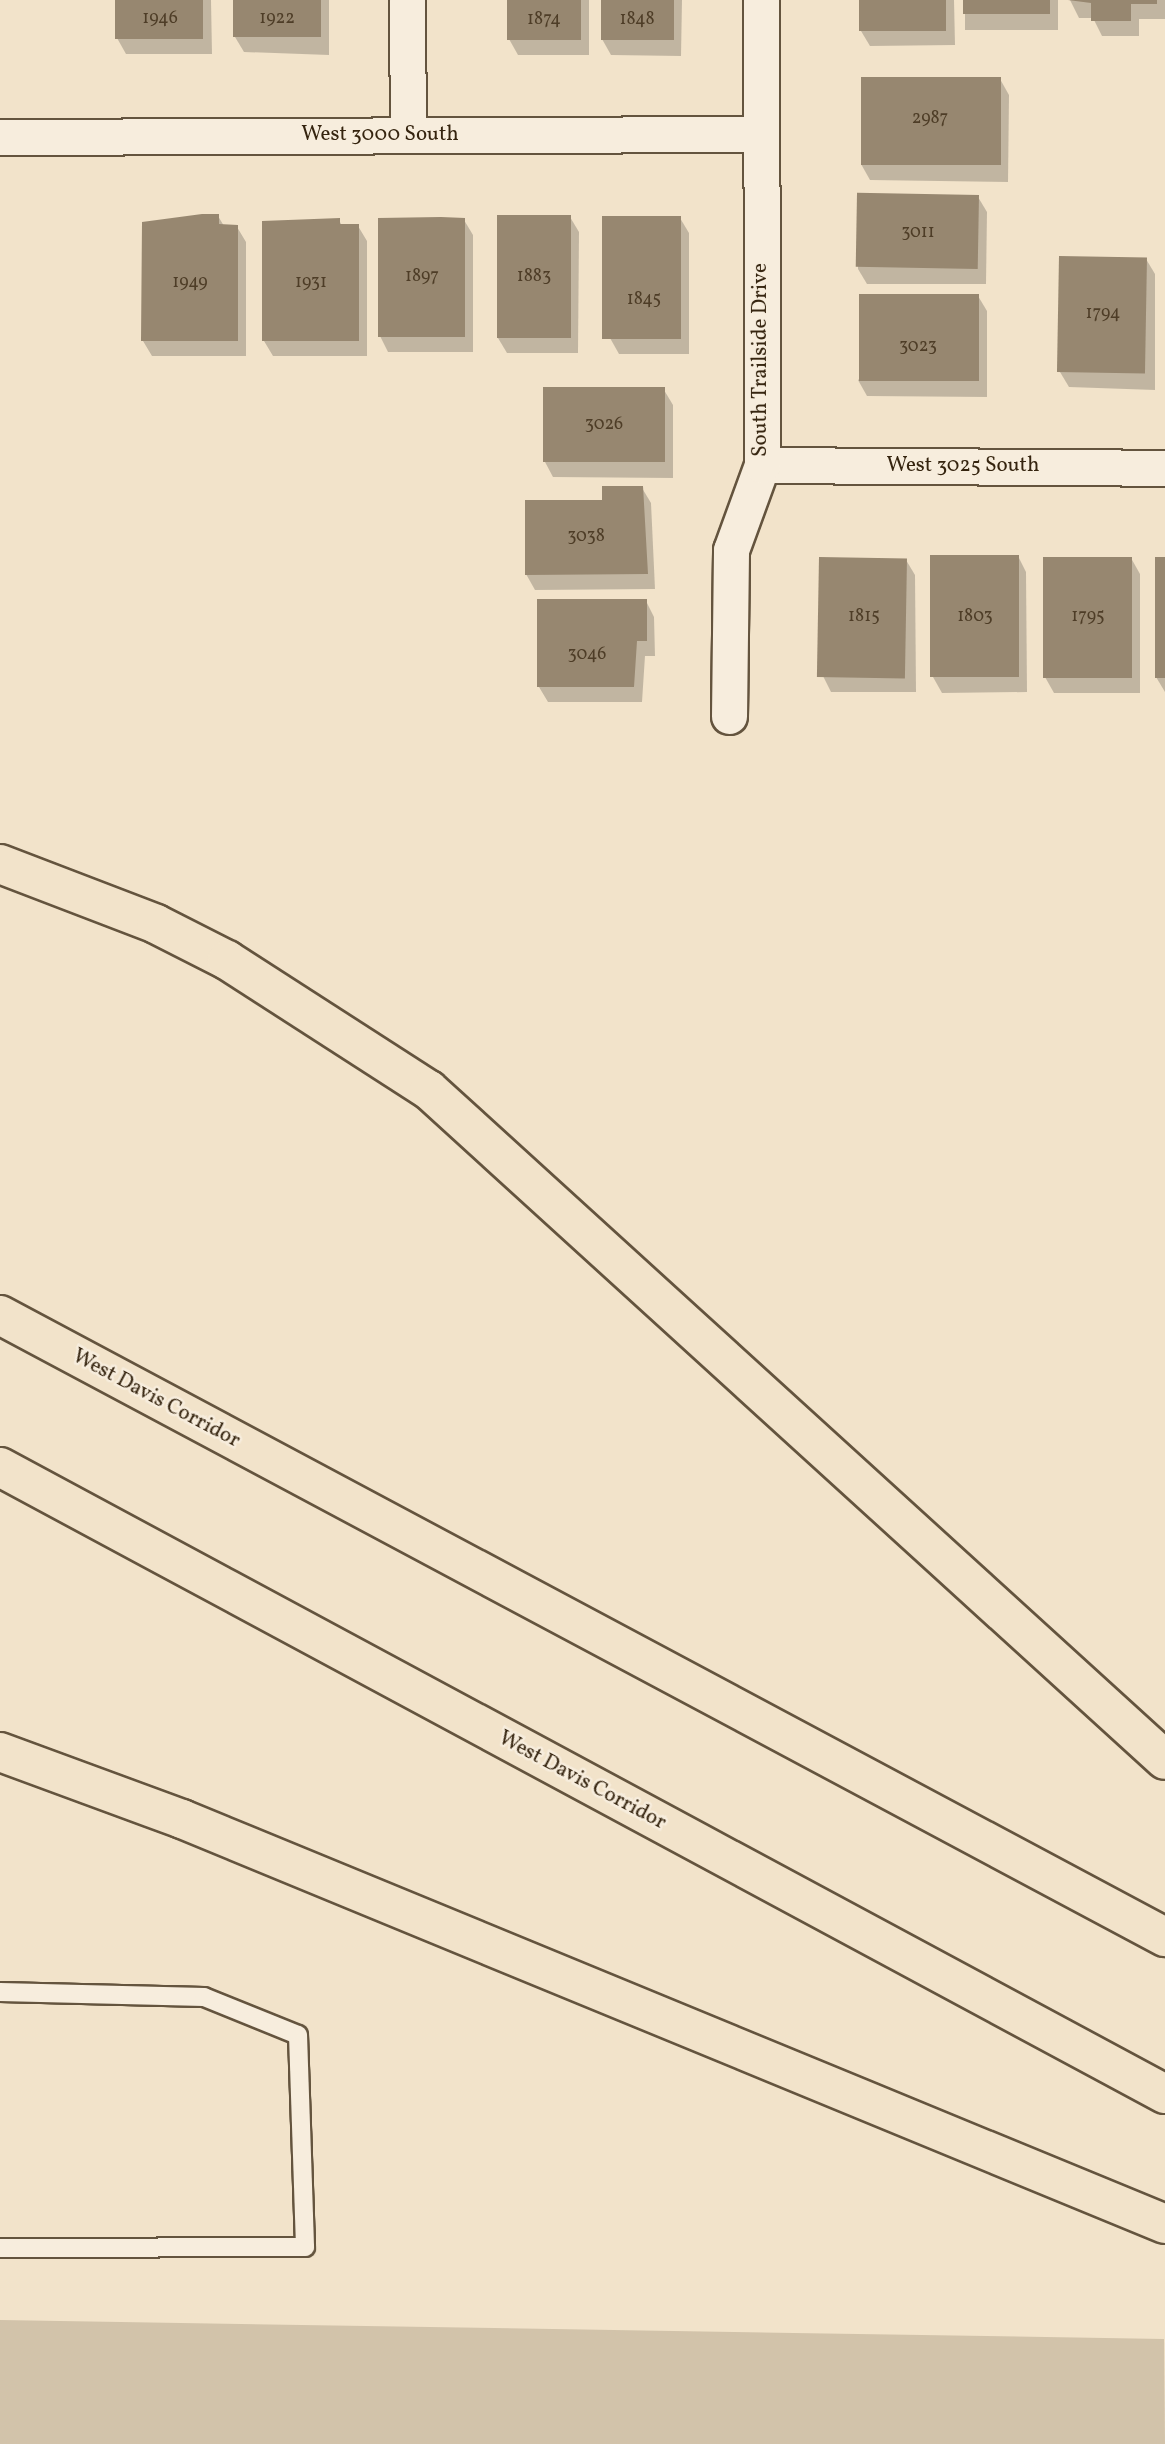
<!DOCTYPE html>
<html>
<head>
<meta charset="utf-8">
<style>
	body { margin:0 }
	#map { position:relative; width:1165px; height:2444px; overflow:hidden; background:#f2e3ca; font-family:Vollkorn,serif }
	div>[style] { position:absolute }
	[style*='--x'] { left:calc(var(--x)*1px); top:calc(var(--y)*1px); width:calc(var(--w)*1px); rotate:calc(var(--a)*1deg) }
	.green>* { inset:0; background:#d2c3aa }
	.shadow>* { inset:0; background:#0003; transform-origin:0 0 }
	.building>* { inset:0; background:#978770; transform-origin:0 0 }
	.roads { filter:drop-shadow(2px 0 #64543e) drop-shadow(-2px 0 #64543e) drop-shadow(0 2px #64543e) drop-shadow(0 -2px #64543e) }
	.lane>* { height:18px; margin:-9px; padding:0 9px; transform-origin:9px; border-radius:9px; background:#f7eddd }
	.street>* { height:35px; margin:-17.5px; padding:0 17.5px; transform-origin:17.5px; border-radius:17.5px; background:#f7eddd }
	.highway>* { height:38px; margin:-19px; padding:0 19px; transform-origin:19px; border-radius:19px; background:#f2e3ca }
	span { translate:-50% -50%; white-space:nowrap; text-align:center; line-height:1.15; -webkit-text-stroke:5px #f7eddd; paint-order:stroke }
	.number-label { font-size:18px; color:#4e3d27 }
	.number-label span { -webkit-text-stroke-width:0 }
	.street-label { font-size:21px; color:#35240f }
</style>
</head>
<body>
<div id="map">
	<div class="green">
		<div style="clip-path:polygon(0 2320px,1164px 2339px,1165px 2444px,0 2444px)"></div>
	</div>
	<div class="shadow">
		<div style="clip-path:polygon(117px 0,211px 0,212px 54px,126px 54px,117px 38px)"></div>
		<div style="clip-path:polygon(235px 0,329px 0,329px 55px,244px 52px,235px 37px)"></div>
		<div style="clip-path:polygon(509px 0,589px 0,589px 55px,518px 55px,509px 39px)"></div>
		<div style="clip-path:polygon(602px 0,682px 0,681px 56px,611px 55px,602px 39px)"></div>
		<div style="clip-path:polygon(861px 0,954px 0,955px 45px,870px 46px,861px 31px)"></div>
		<div style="left:965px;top:0;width:93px;height:30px"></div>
		<div style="clip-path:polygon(1070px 0,1165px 0,1165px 19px,1139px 19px,1139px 36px,1102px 36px,1093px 18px,1079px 18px)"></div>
		<div style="clip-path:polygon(1000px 79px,1009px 95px,1008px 182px,870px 180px,861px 164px)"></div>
		<div style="clip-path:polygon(859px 197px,978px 197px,987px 212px,986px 284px,867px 284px,858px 269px)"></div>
		<div style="clip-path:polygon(218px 216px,224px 226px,237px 227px,246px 242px,246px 356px,152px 356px,143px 341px)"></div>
		<div style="clip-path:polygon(570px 217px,579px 232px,578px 353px,507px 353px,498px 338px)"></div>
		<div style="clip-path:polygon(680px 218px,689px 233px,689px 354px,619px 354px,610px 338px)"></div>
		<div style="clip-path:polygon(339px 220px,342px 226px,358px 226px,367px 241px,367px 356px,273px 356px,264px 341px)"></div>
		<div style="clip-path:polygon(464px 220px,473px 235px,473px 352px,388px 352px,380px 336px)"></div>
		<div style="clip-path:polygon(1146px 259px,1155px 274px,1155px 390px,1069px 387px,1060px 372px)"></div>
		<div style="clip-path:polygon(978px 296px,987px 311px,987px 397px,867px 396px,858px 380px)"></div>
		<div style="clip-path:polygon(664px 390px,673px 405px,673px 478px,553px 477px,545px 462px)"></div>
		<div style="clip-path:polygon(642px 488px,651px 503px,655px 589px,535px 590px,526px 574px,603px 502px)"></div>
		<div style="clip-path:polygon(1018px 556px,1026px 572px,1027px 692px,942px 693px,933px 677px)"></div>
		<div style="clip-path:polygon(1131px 558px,1140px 574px,1140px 693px,1054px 693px,1045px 677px)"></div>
		<div style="clip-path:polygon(1165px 558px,1165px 692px,1156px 677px)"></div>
		<div style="clip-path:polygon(906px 560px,915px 575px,916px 692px,831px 692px,823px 676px)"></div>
		<div style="clip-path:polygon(646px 601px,654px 617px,655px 656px,645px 656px,642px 702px,548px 702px,539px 687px)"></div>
	</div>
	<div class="building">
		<div style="left:115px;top:0;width:88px;height:39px"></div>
		<div style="left:233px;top:0;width:88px;height:37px"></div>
		<div style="left:507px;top:0;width:74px;height:40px"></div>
		<div style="left:601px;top:0;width:73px;height:40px"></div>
		<div style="left:859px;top:0;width:87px;height:31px"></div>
		<div style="left:963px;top:0;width:87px;height:14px"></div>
		<div style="clip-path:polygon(1068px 0,1157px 0,1157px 4px,1131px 4px,1131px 21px,1091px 21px,1091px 3px)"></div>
		<div style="left:861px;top:77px;width:140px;height:88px"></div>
		<div style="left:979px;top:195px;width:74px;height:122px;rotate:91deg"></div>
		<div style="clip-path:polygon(202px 214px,219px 214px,219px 224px,238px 225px,238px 341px,141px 341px,142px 222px)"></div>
		<div style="left:497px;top:215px;width:74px;height:123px"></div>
		<div style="left:602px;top:216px;width:79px;height:123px"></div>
		<div style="clip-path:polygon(441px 217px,465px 218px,465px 337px,378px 337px,378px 218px)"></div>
		<div style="clip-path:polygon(340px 218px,340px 224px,359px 224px,359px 341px,262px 341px,262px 221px)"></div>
		<div style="left:1059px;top:256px;width:88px;height:116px;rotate:1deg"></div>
		<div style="left:859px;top:294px;width:120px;height:87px"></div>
		<div style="left:543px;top:387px;width:122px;height:75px"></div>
		<div style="clip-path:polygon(602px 486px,643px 486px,648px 574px,525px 575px,525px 500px,602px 500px)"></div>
		<div style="left:1019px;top:555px;width:122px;height:89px;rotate:90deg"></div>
		<div style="left:819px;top:557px;width:88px;height:120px;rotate:1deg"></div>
		<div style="left:1043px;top:557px;width:89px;height:121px"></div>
		<div style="left:1155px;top:557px;width:10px;height:121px"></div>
		<div style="clip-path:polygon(537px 599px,647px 599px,647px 641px,637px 641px,634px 687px,537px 687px)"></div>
	</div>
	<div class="roads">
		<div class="lane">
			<div style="--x:0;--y:1992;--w:204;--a:1.4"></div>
			<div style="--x:204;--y:1997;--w:101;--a:22"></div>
			<div style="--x:298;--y:2035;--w:212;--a:88.1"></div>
			<div style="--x:305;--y:2247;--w:305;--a:179.8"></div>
		</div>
		<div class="street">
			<div style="--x:407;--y:0;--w:134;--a:89.6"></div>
			<div style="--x:0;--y:137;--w:761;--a:-0.23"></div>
			<div style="--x:762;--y:465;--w:403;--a:0.4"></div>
			<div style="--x:729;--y:716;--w:166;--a:-89.3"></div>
			<div style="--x:731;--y:550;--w:90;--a:-70"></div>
			<div style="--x:762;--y:465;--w:465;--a:-90.1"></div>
		</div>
		<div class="highway">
			<div style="--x:0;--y:864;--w:167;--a:21"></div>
			<div style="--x:156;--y:924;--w:80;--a:26.9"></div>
			<div style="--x:227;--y:960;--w:240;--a:32.8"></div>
			<div style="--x:429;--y:1090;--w:995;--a:42.31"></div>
			<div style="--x:0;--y:1315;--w:1321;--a:28.1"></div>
			<div style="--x:0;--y:1467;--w:1323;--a:28.29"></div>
			<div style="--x:0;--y:1752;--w:194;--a:20.2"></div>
			<div style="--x:182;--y:1819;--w:1063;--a:22.39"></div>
		</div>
	</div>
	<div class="number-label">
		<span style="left:160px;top:19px">1946</span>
		<span style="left:277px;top:19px">1922</span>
		<span style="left:544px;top:20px">1874</span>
		<span style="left:637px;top:20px">1848</span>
		<span style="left:930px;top:119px">2987</span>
		<span style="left:918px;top:233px">3011</span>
		<span style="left:422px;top:277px">1897</span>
		<span style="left:534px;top:277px">1883</span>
		<span style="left:190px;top:283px">1949</span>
		<span style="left:311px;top:283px">1931</span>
		<span style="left:644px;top:300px">1845</span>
		<span style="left:1103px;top:314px">1794</span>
		<span style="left:918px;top:347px">3023</span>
		<span style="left:604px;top:425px">3026</span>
		<span style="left:586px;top:537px">3038</span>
		<span style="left:864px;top:617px">1815</span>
		<span style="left:975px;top:617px">1803</span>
		<span style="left:1088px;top:617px">1795</span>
		<span style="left:587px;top:655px">3046</span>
	</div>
	<div class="street-label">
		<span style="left:380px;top:135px">West 3000 South</span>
		<span style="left:761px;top:360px;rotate:-90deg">South Trailside Drive</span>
		<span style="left:963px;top:466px">West 3025 South</span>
		<span style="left:156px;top:1399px;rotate:28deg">West Davis Corridor</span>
		<span style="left:582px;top:1781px;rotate:28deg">West Davis Corridor</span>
	</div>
</div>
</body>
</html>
